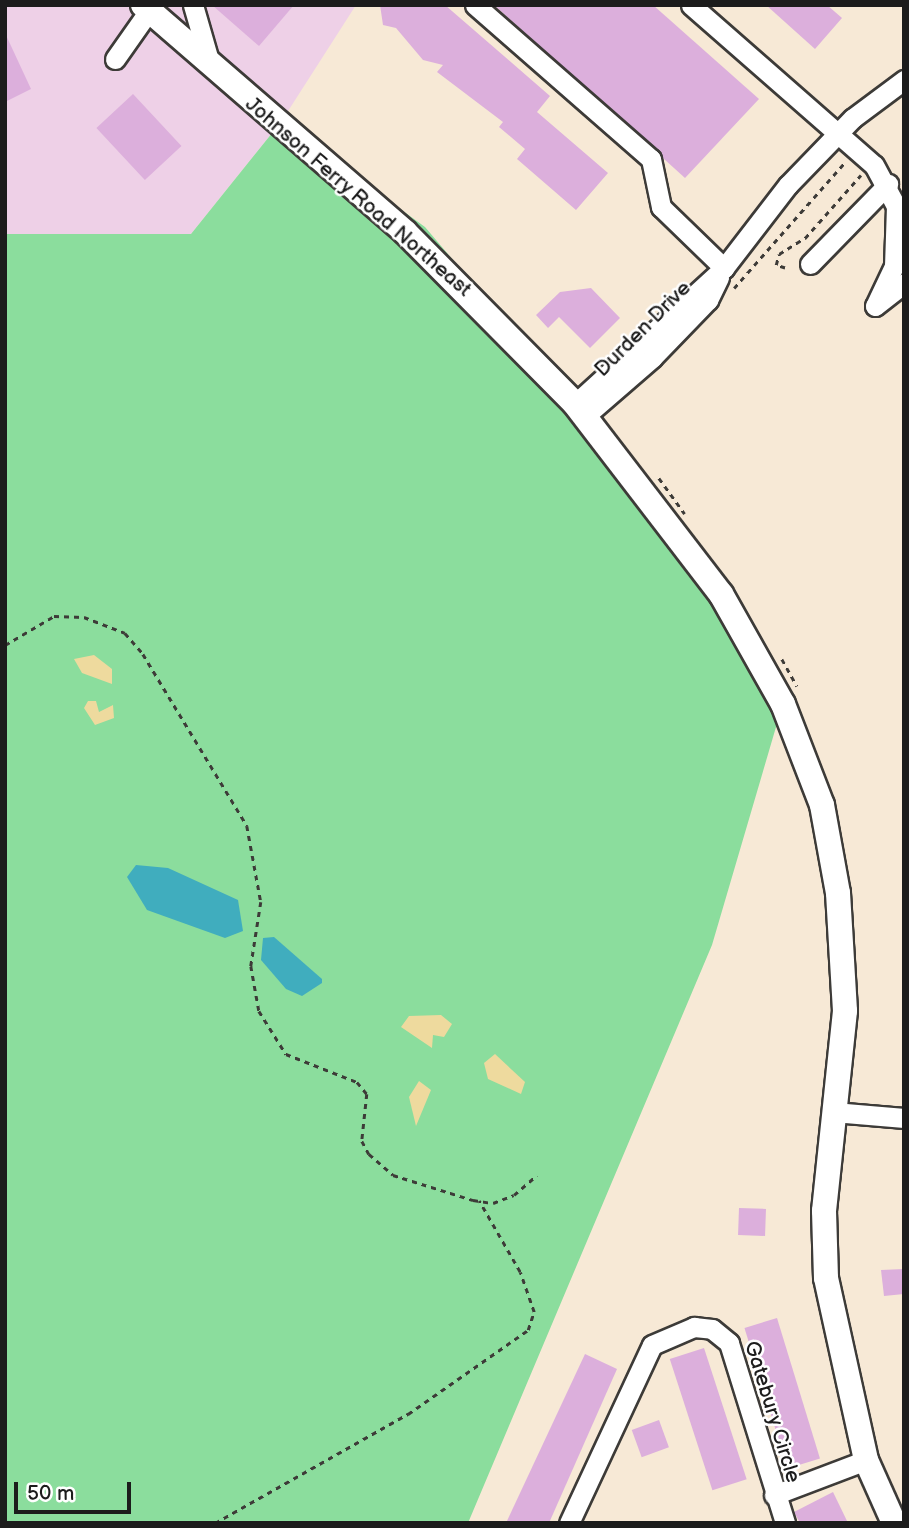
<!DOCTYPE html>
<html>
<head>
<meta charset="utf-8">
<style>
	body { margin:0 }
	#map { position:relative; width:909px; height:1528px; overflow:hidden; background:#f7e9d6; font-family:"Balsamiq Sans",sans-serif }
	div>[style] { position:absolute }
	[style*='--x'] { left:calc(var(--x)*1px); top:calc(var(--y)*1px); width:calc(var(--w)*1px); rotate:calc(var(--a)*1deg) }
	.built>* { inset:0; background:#eed0e7 }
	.green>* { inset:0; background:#8bdd9d }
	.sand>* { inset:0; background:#eeda9e }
	.water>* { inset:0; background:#40adbe }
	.building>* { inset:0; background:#dcafdc; transform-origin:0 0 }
	.path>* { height:2.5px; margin-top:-1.25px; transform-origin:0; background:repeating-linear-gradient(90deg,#3d3b38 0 5px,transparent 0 10px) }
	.roads { filter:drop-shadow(2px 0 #3d3b38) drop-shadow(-2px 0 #3d3b38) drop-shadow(0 2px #3d3b38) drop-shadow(0 -2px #3d3b38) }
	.minor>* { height:19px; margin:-9.5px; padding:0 9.5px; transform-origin:9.5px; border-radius:9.5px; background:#fff }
	.major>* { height:24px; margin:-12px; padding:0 12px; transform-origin:12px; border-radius:12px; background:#fff }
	span { translate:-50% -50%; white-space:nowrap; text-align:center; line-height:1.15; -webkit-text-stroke:5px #fff; paint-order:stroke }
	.street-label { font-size:21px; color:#1c1c1c }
	.frame { position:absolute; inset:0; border:7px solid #1c1c1c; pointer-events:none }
	.scale { position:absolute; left:14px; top:1482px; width:117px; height:32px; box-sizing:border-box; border:4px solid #1c1c1c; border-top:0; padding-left:9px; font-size:21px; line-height:24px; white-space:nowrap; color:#1c1c1c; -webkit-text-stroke:5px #fff; paint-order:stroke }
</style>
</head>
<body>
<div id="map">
	<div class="built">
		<div style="clip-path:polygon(5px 5px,356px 5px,281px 122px,191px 234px,5px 234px)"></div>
	</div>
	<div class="green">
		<div style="clip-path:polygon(281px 122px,425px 227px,569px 397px,786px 693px,712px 945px,468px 1523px,5px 1523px,5px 234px,191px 234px)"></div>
	</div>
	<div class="sand">
		<div style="clip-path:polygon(94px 655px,112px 669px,112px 684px,82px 673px,74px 659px)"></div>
		<div style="clip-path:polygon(88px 701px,96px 701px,99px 712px,113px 705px,114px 718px,95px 725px,84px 708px)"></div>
		<div style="clip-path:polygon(441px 1015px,452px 1024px,444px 1037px,433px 1035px,432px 1048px,401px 1027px,409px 1016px)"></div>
		<div style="clip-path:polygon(495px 1054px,525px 1082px,521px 1094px,488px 1079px,484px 1063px)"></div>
		<div style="clip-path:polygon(419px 1081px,431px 1090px,416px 1126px,409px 1097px)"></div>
	</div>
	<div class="water">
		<div style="clip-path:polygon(136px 865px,168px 868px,238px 900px,243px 931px,225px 938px,147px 910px,127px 877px)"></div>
		<div style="clip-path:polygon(274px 937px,322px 979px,322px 983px,302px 996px,286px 989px,261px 960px,263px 938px)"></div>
	</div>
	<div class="building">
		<div style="clip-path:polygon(212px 5px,294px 5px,259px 46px)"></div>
		<div style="clip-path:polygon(380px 5px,445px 5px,550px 96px,537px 112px,608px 173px,576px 210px,517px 159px,525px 149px,499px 127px,503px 122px,437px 72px,443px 65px,423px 60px,396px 28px,383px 25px)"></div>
		<div style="clip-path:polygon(494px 5px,653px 5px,759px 99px,685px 178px)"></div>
		<div style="clip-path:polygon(766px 5px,827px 5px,842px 18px,815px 49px)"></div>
		<div style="clip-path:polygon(5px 33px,31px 89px,5px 102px)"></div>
		<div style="left:133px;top:94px;width:71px;height:50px;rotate:47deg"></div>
		<div style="clip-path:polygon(591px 288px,620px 318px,590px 348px,559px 317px,548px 328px,536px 315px,560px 292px)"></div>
		<div style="left:739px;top:1208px;width:27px;height:27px;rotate:2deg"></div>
		<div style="clip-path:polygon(904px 1269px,904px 1294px,884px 1296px,881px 1270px)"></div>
		<div style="left:777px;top:1318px;width:147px;height:34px;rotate:73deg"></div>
		<div style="left:704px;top:1348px;width:138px;height:36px;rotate:72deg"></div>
		<div style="clip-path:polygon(585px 1354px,617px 1369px,549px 1523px,506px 1523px)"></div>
		<div style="left:659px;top:1420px;width:29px;height:29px;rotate:70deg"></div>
		<div style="clip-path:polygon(833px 1492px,848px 1523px,800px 1523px,794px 1512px)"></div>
	</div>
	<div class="path">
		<div style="--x:785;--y:268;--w:9;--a:-162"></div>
		<div style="--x:776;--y:265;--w:11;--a:-75"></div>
		<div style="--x:779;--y:254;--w:31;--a:-32"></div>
		<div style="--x:805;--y:238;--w:84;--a:-48.4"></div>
		<div style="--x:734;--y:288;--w:168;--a:-48.6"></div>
		<div style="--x:659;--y:478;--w:44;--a:54.2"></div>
		<div style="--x:5;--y:645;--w:57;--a:-30.6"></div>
		<div style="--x:54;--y:616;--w:30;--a:2"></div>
		<div style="--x:84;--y:617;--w:44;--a:21.3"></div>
		<div style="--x:125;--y:633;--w:28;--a:49"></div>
		<div style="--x:143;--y:654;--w:201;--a:58.8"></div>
		<div style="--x:247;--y:826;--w:77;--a:79.6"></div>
		<div style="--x:261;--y:902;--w:65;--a:98.9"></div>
		<div style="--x:251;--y:966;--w:46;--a:79.9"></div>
		<div style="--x:259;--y:1011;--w:51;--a:57.9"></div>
		<div style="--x:286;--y:1054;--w:76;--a:21.5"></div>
		<div style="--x:357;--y:1082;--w:16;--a:50"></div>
		<div style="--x:367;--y:1094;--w:47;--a:96.1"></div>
		<div style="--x:362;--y:1141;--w:15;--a:62"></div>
		<div style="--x:369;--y:1154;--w:32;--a:41"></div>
		<div style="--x:393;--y:1175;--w:84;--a:17.4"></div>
		<div style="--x:473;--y:1200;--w:20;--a:9"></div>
		<div style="--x:493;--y:1203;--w:22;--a:-21"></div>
		<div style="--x:514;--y:1195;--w:30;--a:-41"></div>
		<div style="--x:782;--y:659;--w:31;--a:61"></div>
		<div style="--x:215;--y:1523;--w:222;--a:-29.5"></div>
		<div style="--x:408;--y:1414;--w:146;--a:-35"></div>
		<div style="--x:528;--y:1330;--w:19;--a:-72"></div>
		<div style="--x:534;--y:1312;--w:42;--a:-109.3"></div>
		<div style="--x:520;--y:1272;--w:82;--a:-120"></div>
	</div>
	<div class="roads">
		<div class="minor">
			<div style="--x:193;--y:5;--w:61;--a:73.9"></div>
			<div style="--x:475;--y:5;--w:234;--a:41.2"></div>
			<div style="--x:651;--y:159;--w:49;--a:78.2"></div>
			<div style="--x:661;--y:207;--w:88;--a:44.1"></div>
			<div style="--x:691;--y:5;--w:243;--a:41.2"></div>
			<div style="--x:874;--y:165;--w:47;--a:61.8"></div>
			<div style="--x:896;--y:206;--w:60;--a:91.9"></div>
			<div style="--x:894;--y:266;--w:44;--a:115.4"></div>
			<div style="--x:875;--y:306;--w:37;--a:-38"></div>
			<div style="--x:115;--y:59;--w:66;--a:-54.9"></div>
			<div style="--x:810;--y:264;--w:112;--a:-45.7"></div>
			<div style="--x:575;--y:404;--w:202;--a:-42.4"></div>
			<div style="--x:724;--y:268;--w:105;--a:-52.4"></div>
			<div style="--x:788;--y:185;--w:93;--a:-45.9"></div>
			<div style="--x:853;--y:118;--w:64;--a:-36.7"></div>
			<div style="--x:585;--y:416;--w:89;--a:-40.9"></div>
			<div style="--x:652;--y:358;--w:81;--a:-46"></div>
			<div style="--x:708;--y:300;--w:25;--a:-64"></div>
			<div style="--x:834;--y:1112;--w:70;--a:4.9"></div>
			<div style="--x:774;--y:1495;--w:98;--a:-20.8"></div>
			<div style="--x:569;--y:1523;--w:196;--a:-65"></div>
			<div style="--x:652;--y:1345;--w:46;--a:-23.2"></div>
			<div style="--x:694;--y:1327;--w:18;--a:6"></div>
			<div style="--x:712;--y:1329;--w:22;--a:39"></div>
			<div style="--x:729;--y:1343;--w:189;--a:72.7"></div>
		</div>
		<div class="major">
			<div style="--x:143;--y:5;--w:347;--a:40.9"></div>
			<div style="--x:405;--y:232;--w:242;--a:45.3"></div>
			<div style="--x:575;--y:404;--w:240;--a:52.5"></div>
			<div style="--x:721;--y:594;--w:126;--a:60.6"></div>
			<div style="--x:783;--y:704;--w:108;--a:68.9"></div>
			<div style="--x:822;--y:805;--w:89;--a:79.7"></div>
			<div style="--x:838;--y:893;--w:118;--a:86.6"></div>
			<div style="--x:845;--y:1011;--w:201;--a:96"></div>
			<div style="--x:824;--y:1211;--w:67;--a:88.3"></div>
			<div style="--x:826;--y:1278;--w:186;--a:77.6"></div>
			<div style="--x:866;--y:1460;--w:69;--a:66"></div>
		</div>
	</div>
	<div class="street-label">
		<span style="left:358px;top:197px;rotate:41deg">Johnson Ferry Road Northeast</span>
		<span style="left:643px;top:329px;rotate:-45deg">Durden Drive</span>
		<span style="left:772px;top:1412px;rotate:73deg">Gatebury Circle</span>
	</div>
	<div class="frame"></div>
	<div class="scale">50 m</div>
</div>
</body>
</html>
